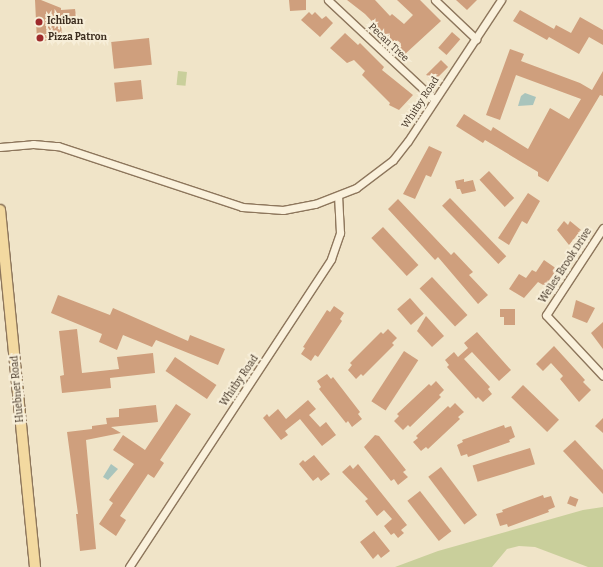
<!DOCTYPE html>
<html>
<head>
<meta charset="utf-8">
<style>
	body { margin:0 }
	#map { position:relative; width:603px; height:567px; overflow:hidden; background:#f0e4c8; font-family:Bitter,serif }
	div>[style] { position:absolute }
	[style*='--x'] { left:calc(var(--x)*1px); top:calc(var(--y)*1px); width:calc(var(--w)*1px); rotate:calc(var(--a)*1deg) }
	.green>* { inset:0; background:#c9cf9b; transform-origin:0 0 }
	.water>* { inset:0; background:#a9c4bc }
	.building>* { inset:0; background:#cf9f7d; transform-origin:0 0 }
	.roads { filter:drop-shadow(1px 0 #8d765c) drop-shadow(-1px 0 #8d765c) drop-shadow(0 1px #8d765c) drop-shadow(0 -1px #8d765c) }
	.minor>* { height:7px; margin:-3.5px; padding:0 3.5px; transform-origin:3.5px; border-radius:3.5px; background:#faf1dc }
	.primary>* { height:10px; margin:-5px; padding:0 5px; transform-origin:5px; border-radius:5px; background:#f3d9a0 }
	.dots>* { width:11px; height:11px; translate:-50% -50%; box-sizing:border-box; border:2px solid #f7eed8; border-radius:50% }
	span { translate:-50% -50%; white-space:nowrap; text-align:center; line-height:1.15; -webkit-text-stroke:4px #f7eed8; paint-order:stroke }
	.poi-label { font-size:10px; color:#3d2e20; font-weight:700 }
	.left { translate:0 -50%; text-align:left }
	.street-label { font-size:10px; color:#3d2e20 }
</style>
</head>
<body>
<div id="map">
	<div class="green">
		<div style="left:178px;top:71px;width:9px;height:14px;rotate:6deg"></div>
		<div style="clip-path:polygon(603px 507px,603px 567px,588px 567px,535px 547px,519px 546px,507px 549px,492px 567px,395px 567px,438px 551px,583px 510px)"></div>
	</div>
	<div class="water">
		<div style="clip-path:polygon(525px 93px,536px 97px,533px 105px,518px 106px,521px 96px)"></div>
		<div style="clip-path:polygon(111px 464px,118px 469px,108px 480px,103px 477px)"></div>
	</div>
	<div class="building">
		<div style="clip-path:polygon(35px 0,41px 0,61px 8px,61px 10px,75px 9px,76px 16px,61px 17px,62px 40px,37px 41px)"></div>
		<div style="clip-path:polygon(289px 0,306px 0,306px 10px,290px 11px)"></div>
		<div style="clip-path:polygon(347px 0,375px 0,390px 16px,392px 14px,404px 24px,413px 15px,397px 0,420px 0,441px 21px,404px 55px,387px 40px,388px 38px,365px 14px)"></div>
		<div style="clip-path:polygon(456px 0,477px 0,467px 10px)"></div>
		<div style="clip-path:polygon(520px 10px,554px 29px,556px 25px,571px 33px,580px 17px,603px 30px,603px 45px,589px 37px,579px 54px,549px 37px,547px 40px,513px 21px)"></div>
		<div style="clip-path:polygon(309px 12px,312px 15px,315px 12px,322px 19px,326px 16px,333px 23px,320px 37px,301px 20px)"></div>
		<div style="left:452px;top:32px;width:11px;height:21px;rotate:41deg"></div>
		<div style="clip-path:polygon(345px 33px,358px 45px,360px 43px,384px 67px,382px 70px,413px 95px,399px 110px,389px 105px,390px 103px,362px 75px,365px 71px,354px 60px,347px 63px,330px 48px)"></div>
		<div style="left:149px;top:38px;width:27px;height:38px;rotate:84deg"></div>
		<div style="clip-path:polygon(510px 49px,524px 54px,521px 61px,580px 83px,592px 90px,603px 71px,603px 96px,600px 95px,548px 182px,538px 176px,538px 172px,485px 140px,483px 143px,456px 126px,464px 114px,491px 131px,493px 127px,528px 149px,550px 108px,569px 119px,581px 99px,516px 75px,500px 120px,486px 115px)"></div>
		<div style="left:441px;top:60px;width:10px;height:21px;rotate:45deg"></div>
		<div style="left:141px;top:80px;width:19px;height:27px;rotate:84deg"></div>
		<div style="clip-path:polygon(429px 146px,442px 152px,431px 177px,426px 175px,415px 199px,403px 194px)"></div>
		<div style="left:489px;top:171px;width:37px;height:13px;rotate:47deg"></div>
		<div style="clip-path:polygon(464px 179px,464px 182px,473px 180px,476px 191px,462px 194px,460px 189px,457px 189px,455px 181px)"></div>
		<div style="clip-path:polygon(528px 193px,540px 201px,527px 224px,522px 221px,509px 245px,498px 238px)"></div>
		<div style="left:450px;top:198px;width:81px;height:11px;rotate:46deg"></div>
		<div style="clip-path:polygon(398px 199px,451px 255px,454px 252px,473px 272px,469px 275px,488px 295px,478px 304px,438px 257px,435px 260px,388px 209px)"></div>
		<div style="clip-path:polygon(564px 221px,568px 225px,570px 221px,581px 230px,569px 245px,557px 230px)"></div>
		<div style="left:383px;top:227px;width:52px;height:16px;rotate:47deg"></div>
		<div style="clip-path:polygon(544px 260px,557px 269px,545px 286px,538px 282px,524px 298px,509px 289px,519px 274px,526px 278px,532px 270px,536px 272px)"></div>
		<div style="left:432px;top:277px;width:52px;height:17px;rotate:47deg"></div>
		<div style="clip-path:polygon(58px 295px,110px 315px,113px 308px,188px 341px,190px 335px,225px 349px,218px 365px,156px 340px,152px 347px,123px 335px,117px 350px,99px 342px,102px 334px,51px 313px)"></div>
		<div style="left:410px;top:298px;width:21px;height:17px;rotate:49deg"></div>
		<div style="clip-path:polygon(576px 300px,595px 308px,587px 323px,572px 317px)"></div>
		<div style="clip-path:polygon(334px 306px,344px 313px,340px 319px,342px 321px,318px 357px,315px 355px,311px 361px,301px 354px,305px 348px,303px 347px,327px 310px,330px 312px)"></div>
		<div style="clip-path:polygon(500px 309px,515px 309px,515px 325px,504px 325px,504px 317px,500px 317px)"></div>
		<div style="clip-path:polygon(426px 316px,444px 336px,432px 347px,417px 331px)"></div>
		<div style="clip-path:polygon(603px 322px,603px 349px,591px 333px)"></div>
		<div style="clip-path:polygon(77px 329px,82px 373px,119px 369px,117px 357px,153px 353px,155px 373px,110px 378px,111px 388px,62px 393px,60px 376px,64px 375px,59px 331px)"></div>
		<div style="clip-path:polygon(388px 329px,397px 338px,392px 343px,394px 345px,363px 376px,361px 374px,356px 379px,348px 370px,352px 365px,350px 363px,381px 332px,383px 334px)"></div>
		<div style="clip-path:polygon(477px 332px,511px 370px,499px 381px,472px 352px,464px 359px,490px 387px,488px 389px,492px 394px,483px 402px,478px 397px,476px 399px,447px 367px,449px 365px,445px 360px,454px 352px,458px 357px,468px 348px,464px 343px)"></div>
		<div style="clip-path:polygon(554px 346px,585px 380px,583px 382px,591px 390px,579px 402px,560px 379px,563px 376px,551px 363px,543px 371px,536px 364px)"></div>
		<div style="left:404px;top:351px;width:17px;height:60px;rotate:33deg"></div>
		<div style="left:175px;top:357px;width:50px;height:17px;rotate:34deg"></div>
		<div style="clip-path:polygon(327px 374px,331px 379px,333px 377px,360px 412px,358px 414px,362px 419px,352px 427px,348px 421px,346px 423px,319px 389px,321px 387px,317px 381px)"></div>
		<div style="clip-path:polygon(436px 381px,444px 390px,439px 395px,441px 397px,410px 427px,408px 425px,403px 430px,394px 421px,399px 416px,397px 414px,429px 384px,431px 386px)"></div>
		<div style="left:523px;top:385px;width:50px;height:17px;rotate:44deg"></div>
		<div style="clip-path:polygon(308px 400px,316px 409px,309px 415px,320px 427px,326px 422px,336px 435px,322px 446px,300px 419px,285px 431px,288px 435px,281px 440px,263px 418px,267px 414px,269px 417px,278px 409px,286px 419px)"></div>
		<div style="clip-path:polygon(455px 403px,464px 412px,458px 417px,460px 419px,428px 449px,426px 447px,421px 451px,413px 442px,418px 438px,416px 436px,448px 406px,450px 408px)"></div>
		<div style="clip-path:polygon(176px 404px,191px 414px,160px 460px,164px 463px,154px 478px,148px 474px,120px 516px,126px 520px,116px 536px,99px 524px,113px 503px,109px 500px,134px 464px,113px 450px,123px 435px,145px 450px)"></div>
		<div style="clip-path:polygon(156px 405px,158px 422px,111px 427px,121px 433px,86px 440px,96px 549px,80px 551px,76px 514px,78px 514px,67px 432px,92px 429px,92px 426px,107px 424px,106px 418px,119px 417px,119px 409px)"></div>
		<div style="clip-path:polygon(603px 418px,603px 433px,595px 426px)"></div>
		<div style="clip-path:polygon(504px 425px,505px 428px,511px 426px,515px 437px,509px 440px,510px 442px,468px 457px,467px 454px,461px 456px,457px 445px,463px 442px,462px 440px)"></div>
		<div style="clip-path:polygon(375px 435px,379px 436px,406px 470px,403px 472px,408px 477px,398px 485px,394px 479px,391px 481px,364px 447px)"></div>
		<div style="clip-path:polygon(575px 440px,603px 470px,603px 494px,563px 451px)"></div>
		<div style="left:530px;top:448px;width:17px;height:60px;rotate:73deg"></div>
		<div style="clip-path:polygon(314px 455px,330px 474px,321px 481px,318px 477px,313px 481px,299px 464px,303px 460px,305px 462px)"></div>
		<div style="clip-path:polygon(358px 464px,407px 525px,401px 530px,404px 533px,398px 538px,394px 533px,391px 535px,384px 526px,392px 519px,384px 510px,377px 516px,365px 501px,368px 499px,342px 472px,350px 465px,353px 469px)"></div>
		<div style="left:441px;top:467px;width:60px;height:16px;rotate:53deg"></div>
		<div style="left:420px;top:491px;width:51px;height:16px;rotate:52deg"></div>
		<div style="clip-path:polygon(543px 495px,544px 498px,551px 496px,555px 507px,548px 510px,549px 512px,508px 527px,507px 524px,500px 526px,496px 514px,503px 512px,502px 510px)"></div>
		<div style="left:570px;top:496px;width:9px;height:8px;rotate:21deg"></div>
		<div style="clip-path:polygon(374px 531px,390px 551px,381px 558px,378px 554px,373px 559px,360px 542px)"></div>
	</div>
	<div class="roads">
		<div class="minor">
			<div style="--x:328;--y:0;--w:146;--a:43.1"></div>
			<div style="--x:435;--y:0;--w:57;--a:43.6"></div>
			<div style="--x:0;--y:147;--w:33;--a:-5"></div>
			<div style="--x:33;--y:144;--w:25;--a:5"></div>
			<div style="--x:58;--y:146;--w:194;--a:18.3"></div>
			<div style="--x:242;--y:207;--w:41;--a:4.2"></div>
			<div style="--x:283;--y:210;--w:33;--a:-11"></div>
			<div style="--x:315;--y:204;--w:44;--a:-21.3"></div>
			<div style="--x:356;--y:188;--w:46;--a:-37.1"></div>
			<div style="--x:393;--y:160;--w:24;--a:-52"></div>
			<div style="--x:408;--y:141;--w:169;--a:-56.6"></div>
			<div style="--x:603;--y:228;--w:104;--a:123.2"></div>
			<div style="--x:546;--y:315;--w:83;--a:46.9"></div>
			<div style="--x:129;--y:567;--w:368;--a:-56.7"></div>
			<div style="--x:331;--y:259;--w:28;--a:-71"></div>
			<div style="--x:340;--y:233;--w:37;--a:-93"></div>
		</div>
		<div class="primary">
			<div style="--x:0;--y:210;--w:359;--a:84.4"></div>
		</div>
	</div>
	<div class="dots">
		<div style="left:39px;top:22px;background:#9e2a2b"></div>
		<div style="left:40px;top:38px;background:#9e2a2b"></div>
	</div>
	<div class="poi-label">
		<span class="left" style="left:47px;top:22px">Ichiban</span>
		<span class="left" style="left:48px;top:38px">Pizza Patron</span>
	</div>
	<div class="street-label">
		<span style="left:388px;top:43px;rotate:43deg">Pecan Tree</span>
		<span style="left:421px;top:103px;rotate:-57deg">Whitby Road</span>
		<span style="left:566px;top:266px;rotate:-57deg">Welles Brook Drive</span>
		<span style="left:240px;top:381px;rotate:-56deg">Whitby Road</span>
		<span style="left:18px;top:389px;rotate:-95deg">Huebner Road</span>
	</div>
</div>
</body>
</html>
